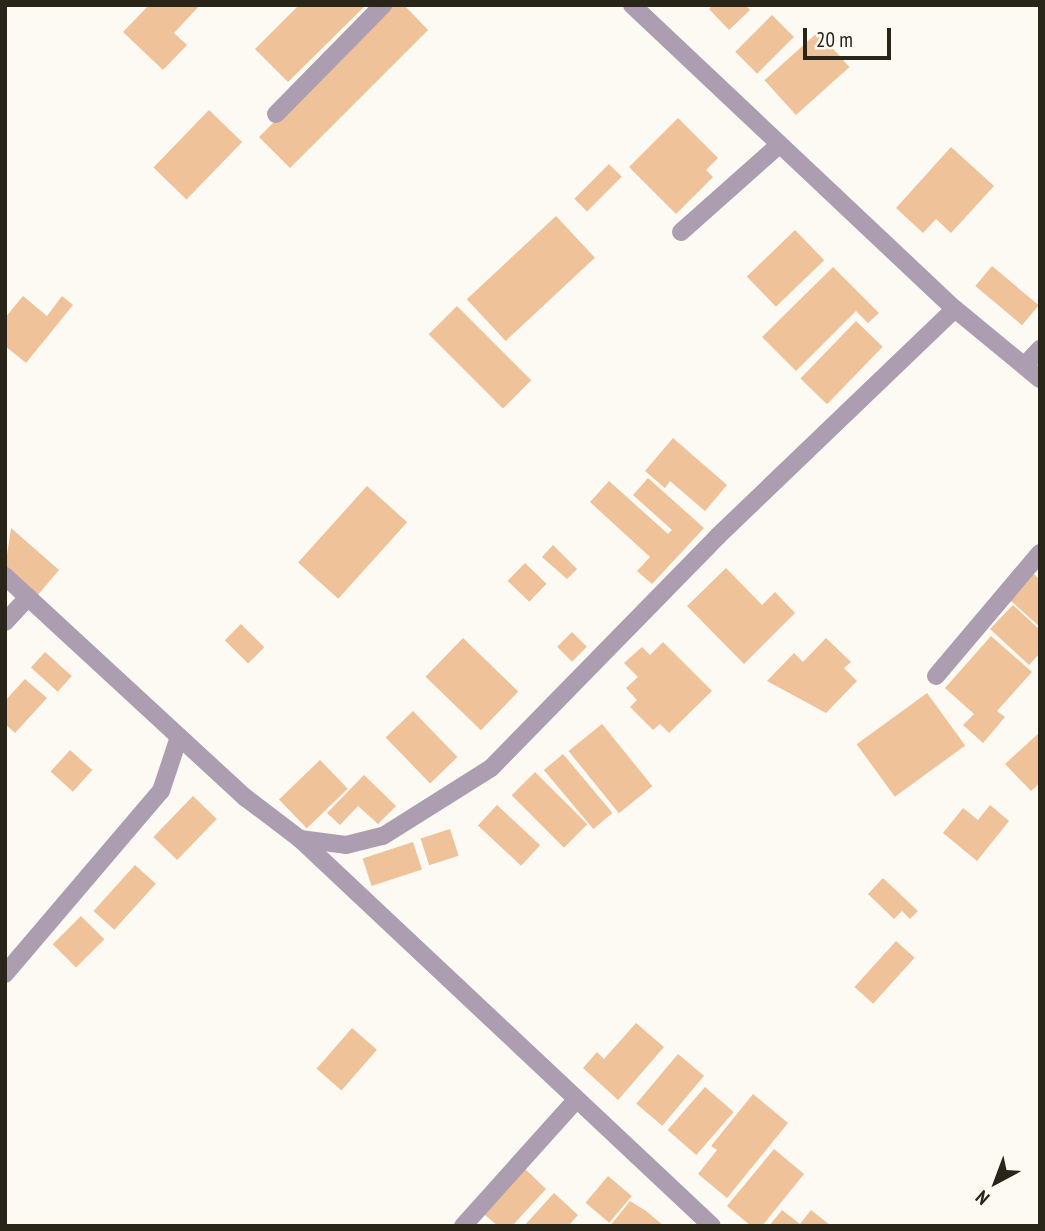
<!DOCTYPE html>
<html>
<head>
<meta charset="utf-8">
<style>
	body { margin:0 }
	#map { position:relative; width:1045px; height:1231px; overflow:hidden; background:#fdfaf4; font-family:"PT Sans Narrow",sans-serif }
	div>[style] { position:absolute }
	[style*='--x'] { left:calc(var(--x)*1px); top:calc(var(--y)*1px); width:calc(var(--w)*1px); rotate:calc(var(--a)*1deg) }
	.building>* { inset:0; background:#efc29a; transform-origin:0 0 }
	.minor>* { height:18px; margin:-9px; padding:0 9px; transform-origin:9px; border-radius:9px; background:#ad9db0 }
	span { translate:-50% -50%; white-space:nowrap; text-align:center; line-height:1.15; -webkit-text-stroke:5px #fdfaf4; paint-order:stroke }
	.frame { position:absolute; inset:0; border:7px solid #2a2519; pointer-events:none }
	.north { position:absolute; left:961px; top:1147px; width:70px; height:70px; -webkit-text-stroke:5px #fdfaf4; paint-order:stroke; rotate:221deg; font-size:19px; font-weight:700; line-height:28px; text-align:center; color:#2a2519 }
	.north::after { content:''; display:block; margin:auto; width:24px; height:32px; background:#2a2519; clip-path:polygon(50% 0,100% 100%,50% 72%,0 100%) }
	.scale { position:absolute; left:803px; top:28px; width:88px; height:32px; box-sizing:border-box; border:4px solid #2a2519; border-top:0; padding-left:9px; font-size:21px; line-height:24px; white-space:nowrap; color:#2a2519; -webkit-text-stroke:5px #fdfaf4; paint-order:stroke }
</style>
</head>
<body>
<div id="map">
	<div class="building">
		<div style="clip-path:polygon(149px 5px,200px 5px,174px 33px,187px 45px,163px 70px,123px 32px)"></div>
		<div style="clip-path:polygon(299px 5px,366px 5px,288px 82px,255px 49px)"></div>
		<div style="clip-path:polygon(391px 5px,404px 5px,428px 30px,290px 168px,259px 137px)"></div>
		<div style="clip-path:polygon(713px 5px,745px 5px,750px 10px,729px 30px,709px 9px)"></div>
		<div style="left:772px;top:15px;width:31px;height:52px;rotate:45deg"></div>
		<div style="left:818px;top:32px;width:47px;height:72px;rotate:48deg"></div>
		<div style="left:209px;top:110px;width:46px;height:80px;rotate:44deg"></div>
		<div style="clip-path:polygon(678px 118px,718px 158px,706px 170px,713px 177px,676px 214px,629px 167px)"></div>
		<div style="clip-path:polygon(951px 147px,994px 186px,951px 233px,936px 219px,923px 233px,896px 208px)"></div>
		<div style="left:609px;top:164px;width:18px;height:49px;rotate:45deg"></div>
		<div style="left:556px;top:216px;width:57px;height:122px;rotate:47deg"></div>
		<div style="left:795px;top:230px;width:42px;height:67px;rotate:46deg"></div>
		<div style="left:992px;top:266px;width:61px;height:26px;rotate:40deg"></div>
		<div style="clip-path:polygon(833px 267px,879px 313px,868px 323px,856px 311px,796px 371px,762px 337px)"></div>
		<div style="clip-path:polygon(23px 296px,47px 316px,62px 296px,73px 305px,26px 363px,5px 346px,5px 318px)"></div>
		<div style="left:457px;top:306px;width:105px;height:40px;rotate:45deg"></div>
		<div style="left:856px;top:321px;width:37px;height:80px;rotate:44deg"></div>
		<div style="clip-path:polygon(673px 438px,727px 485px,705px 511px,670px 481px,665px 488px,645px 471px)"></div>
		<div style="clip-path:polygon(648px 478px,704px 528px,652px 584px,637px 571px,650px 557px,590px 502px,609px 481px,668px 534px,672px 530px,633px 495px)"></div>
		<div style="left:367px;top:486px;width:54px;height:103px;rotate:42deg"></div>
		<div style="clip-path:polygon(11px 528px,59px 570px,37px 596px,5px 568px)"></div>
		<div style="clip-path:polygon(553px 545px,577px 569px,567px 579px,542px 557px)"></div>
		<div style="left:525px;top:563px;width:30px;height:25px;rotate:44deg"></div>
		<div style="clip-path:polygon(726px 568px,762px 605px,775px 592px,795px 613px,744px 664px,687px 606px)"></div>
		<div style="clip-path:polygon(1034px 574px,1040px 580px,1040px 627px,1010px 600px)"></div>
		<div style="clip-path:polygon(1013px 605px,1040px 630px,1040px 653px,1029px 665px,990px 629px)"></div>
		<div style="left:241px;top:624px;width:33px;height:23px;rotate:45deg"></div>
		<div style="left:572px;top:632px;width:21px;height:21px;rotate:45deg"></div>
		<div style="clip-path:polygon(991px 636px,1032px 672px,997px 711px,1005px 717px,983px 743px,963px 725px,974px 714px,945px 688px)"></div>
		<div style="left:463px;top:638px;width:77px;height:54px;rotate:44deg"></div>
		<div style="clip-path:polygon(826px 638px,851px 662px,844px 668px,857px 681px,826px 713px,767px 681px,794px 653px,803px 662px)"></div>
		<div style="clip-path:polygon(663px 642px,712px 691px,669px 733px,660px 724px,653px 730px,630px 707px,637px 700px,626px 688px,638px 677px,624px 663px,642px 647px,650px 655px)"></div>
		<div style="left:45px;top:652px;width:36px;height:21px;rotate:42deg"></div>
		<div style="clip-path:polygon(25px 679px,47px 698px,15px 733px,5px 724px,5px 701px)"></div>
		<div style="left:927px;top:693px;width:65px;height:87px;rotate:54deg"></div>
		<div style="left:413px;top:711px;width:64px;height:38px;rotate:46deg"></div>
		<div style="left:602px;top:724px;width:80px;height:43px;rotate:51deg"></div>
		<div style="clip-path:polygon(1040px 732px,1040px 783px,1031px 791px,1005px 764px)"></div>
		<div style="left:70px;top:750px;width:30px;height:29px;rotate:42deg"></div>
		<div style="left:563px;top:754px;width:77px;height:25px;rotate:50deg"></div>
		<div style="left:320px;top:760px;width:40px;height:57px;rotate:46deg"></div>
		<div style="left:535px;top:772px;width:74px;height:33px;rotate:45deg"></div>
		<div style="clip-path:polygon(364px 775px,396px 806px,378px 824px,358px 806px,340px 825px,327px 813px)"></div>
		<div style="left:193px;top:796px;width:33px;height:57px;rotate:44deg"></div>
		<div style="left:497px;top:805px;width:59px;height:28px;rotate:43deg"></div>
		<div style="clip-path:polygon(990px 805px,1009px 821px,977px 861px,943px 833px,963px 808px,978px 820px)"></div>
		<div style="left:450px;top:829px;width:28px;height:31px;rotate:72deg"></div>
		<div style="left:413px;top:842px;width:29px;height:53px;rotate:72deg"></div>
		<div style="left:135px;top:865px;width:28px;height:62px;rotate:42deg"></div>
		<div style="clip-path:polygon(883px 878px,918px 911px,910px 919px,902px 911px,894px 919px,868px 894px)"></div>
		<div style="left:81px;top:916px;width:33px;height:40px;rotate:45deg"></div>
		<div style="left:896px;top:941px;width:25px;height:62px;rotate:42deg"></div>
		<div style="clip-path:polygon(636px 1023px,664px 1047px,618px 1100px,583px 1068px,597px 1052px,604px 1059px)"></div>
		<div style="left:352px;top:1028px;width:33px;height:54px;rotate:41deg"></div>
		<div style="left:678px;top:1054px;width:34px;height:65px;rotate:40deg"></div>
		<div style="left:705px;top:1087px;width:38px;height:57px;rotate:41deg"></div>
		<div style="clip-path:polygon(753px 1094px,788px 1123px,727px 1198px,698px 1174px,717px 1150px,711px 1146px)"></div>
		<div style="clip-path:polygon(774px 1149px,804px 1174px,762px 1226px,751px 1226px,727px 1206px)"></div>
		<div style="clip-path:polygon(521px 1165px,546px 1189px,512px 1226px,498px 1226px,479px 1210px)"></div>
		<div style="left:608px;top:1176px;width:31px;height:35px;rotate:40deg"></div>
		<div style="clip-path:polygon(554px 1193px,578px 1215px,568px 1226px,524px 1226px)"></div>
		<div style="clip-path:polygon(630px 1201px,646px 1211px,664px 1226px,610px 1226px)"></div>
		<div style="clip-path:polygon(782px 1210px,800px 1224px,811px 1210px,831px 1226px,769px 1226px)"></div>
	</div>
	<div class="minor">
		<div style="--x:632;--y:5;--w:444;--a:43.3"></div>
		<div style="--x:955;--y:309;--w:110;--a:39.5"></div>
		<div style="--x:276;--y:114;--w:153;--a:-45.5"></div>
		<div style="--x:681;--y:232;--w:131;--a:-41.6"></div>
		<div style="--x:1026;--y:364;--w:21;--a:-47"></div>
		<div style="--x:5;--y:576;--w:328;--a:42.7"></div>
		<div style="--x:246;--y:798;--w:68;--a:37.2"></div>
		<div style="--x:300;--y:839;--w:565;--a:43.21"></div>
		<div style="--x:5;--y:622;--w:34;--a:-47"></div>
		<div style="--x:936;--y:676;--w:161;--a:-49.8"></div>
		<div style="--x:300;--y:839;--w:46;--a:7.4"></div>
		<div style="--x:346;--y:845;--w:38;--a:-14"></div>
		<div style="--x:383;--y:836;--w:128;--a:-32.2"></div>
		<div style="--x:491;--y:768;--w:325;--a:-45.6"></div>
		<div style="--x:718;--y:536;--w:328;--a:-43.8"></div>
		<div style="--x:5;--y:974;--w:240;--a:-49.6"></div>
		<div style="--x:161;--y:791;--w:57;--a:-71.6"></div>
		<div style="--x:463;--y:1226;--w:168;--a:-48.1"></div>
	</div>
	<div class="frame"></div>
	<div class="north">N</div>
	<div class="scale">20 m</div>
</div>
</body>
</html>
